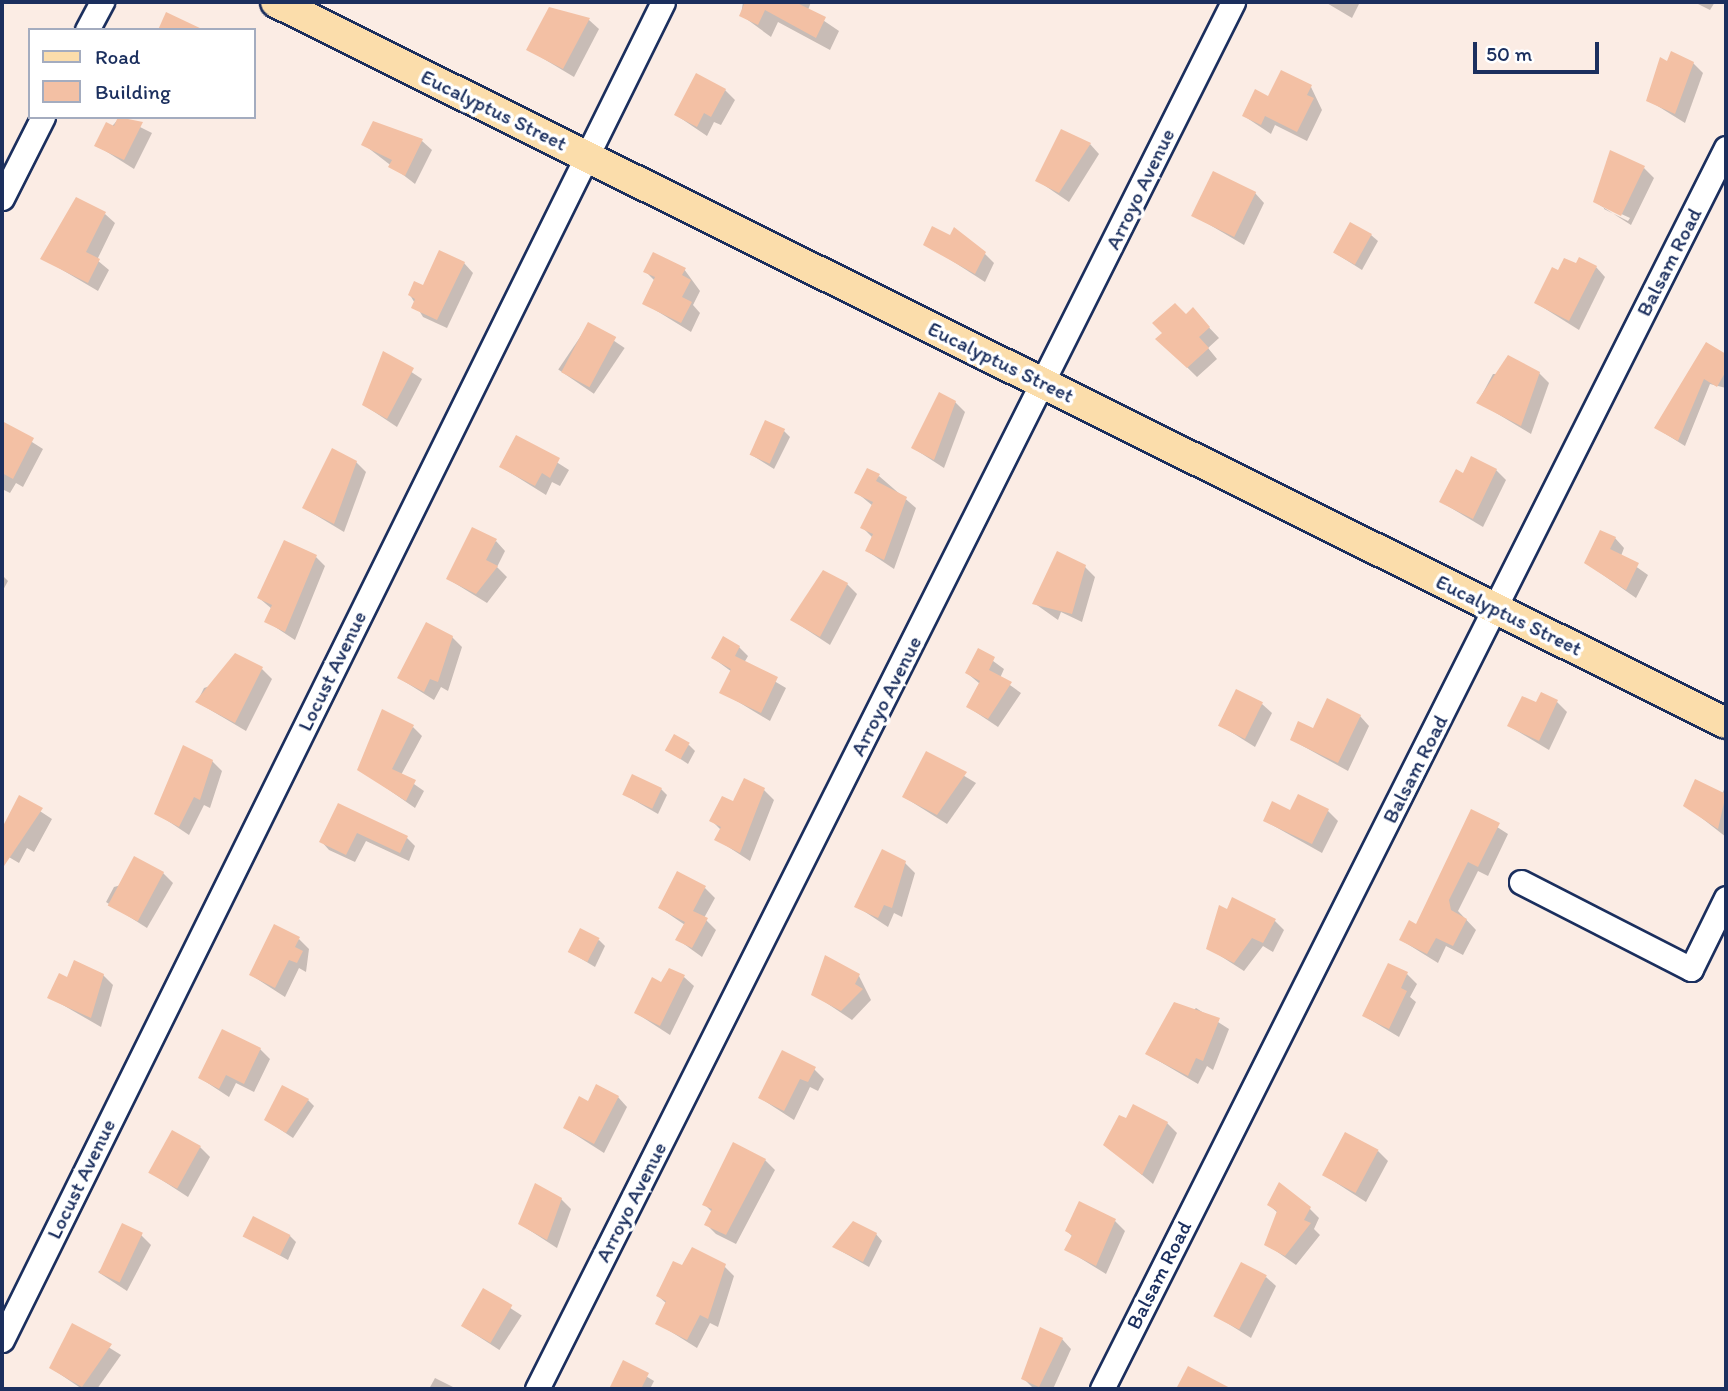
<!DOCTYPE html>
<html>
<head>
<meta charset="utf-8">
<style>
	body { margin:0 }
	#map { position:relative; width:1728px; height:1391px; overflow:hidden; background:#fbece4; font-family:Itim,sans-serif }
	div>[style] { position:absolute }
	[style*='--x'] { left:calc(var(--x)*1px); top:calc(var(--y)*1px); width:calc(var(--w)*1px); rotate:calc(var(--a)*1deg) }
	.shadow>* { inset:0; background:#0003; transform-origin:0 0 }
	.building>* { inset:0; background:#f3c0a4; transform-origin:0 0 }
	.roads { filter:drop-shadow(2px 0 #1b2f5e) drop-shadow(-2px 0 #1b2f5e) drop-shadow(0 2px #1b2f5e) drop-shadow(0 -2px #1b2f5e) }
	.minor>* { height:23px; margin:-11.5px; padding:0 11.5px; transform-origin:11.5px; border-radius:11.5px; background:#fff }
	.major>* { height:30px; margin:-15px; padding:0 15px; transform-origin:15px; border-radius:15px; background:#fbddab }
	span { translate:-50% -50%; white-space:nowrap; text-align:center; line-height:1.15; -webkit-text-stroke:7px #fff; paint-order:stroke }
	.street-label { font-size:21px; color:#1b2f5e }
	.frame { position:absolute; inset:0; border:4px solid #1b2f5e; pointer-events:none }
	.legend { position:absolute; left:28px; top:28px; width:228px; height:91px; box-sizing:border-box; background:#fff; border:2px solid #a4acbf; margin:0; padding:9px 12px; list-style:none; font-size:21px; color:#1b2f5e }
	.legend li { display:flex; align-items:center; gap:14px; height:35px }
	.legend b { width:35px; border:2px solid #a4acbf }
	.scale { position:absolute; left:1473px; top:42px; width:126px; height:32px; box-sizing:border-box; border:4px solid #1b2f5e; border-top:0; padding-left:9px; font-size:21px; line-height:24px; white-space:nowrap; color:#1b2f5e; -webkit-text-stroke:5px #fff; paint-order:stroke }
</style>
</head>
<body>
<div id="map">
	<div class="shadow">
		<div style="clip-path:polygon(743px 2px,811px 2px,808px 10px,839px 31px,830px 50px,778px 22px,771px 37px,741px 15px)"></div>
		<div style="clip-path:polygon(1325px 2px,1360px 2px,1352px 18px)"></div>
		<div style="clip-path:polygon(1694px 2px,1715px 2px,1710px 10px)"></div>
		<div style="clip-path:polygon(550px 9px,589px 20px,599px 29px,574px 77px,529px 50px)"></div>
		<div style="clip-path:polygon(1668px 63px,1693px 63px,1703px 73px,1685px 123px,1648px 100px)"></div>
		<div style="clip-path:polygon(1311px 87px,1322px 110px,1307px 141px,1275px 125px,1271px 134px,1244px 116px,1269px 98px)"></div>
		<div style="clip-path:polygon(725px 90px,735px 100px,721px 125px,714px 122px,707px 136px,676px 115px)"></div>
		<div style="clip-path:polygon(120px 117px,152px 133px,134px 169px,96px 145px)"></div>
		<div style="clip-path:polygon(422px 141px,432px 150px,415px 184px,363px 144px)"></div>
		<div style="clip-path:polygon(1090px 144px,1099px 154px,1069px 202px,1038px 181px)"></div>
		<div style="clip-path:polygon(evenodd,1644px 168px,1654px 178px,1631px 225px,1595px 202px,1644px 168px,1604px 206px,1630px 218px,1628px 221px,1604px 209px,1604px 206px)"></div>
		<div style="clip-path:polygon(1255px 193px,1264px 203px,1244px 245px,1193px 215px)"></div>
		<div style="clip-path:polygon(105px 214px,115px 223px,97px 260px,109px 270px,98px 291px,42px 258px,52px 239px)"></div>
		<div style="clip-path:polygon(1371px 235px,1378px 241px,1362px 270px,1335px 253px)"></div>
		<div style="clip-path:polygon(926px 244px,984px 253px,994px 263px,985px 282px)"></div>
		<div style="clip-path:polygon(464px 263px,473px 273px,447px 328px,423px 317px,410px 295px)"></div>
		<div style="clip-path:polygon(1576px 265px,1596px 267px,1605px 277px,1579px 330px,1536px 303px,1559px 272px)"></div>
		<div style="clip-path:polygon(684px 269px,700px 291px,693px 305px,700px 313px,691px 332px,644px 303px,655px 281px,645px 271px)"></div>
		<div style="clip-path:polygon(1186px 316px,1202px 320px,1219px 338px,1208px 348px,1217px 359px,1197px 377px,1158px 339px)"></div>
		<div style="left:589px;top:324px;width:43px;height:55px;rotate:34deg"></div>
		<div style="clip-path:polygon(1706px 344px,1726px 356px,1726px 388px,1710px 384px,1685px 446px,1656px 428px)"></div>
		<div style="clip-path:polygon(384px 354px,422px 379px,397px 427px,364px 405px)"></div>
		<div style="clip-path:polygon(1539px 373px,1549px 383px,1531px 434px,1478px 402px,1493px 374px)"></div>
		<div style="clip-path:polygon(955px 402px,965px 412px,944px 468px,913px 448px)"></div>
		<div style="clip-path:polygon(2px 423px,43px 449px,23px 487px,16px 483px,10px 493px,2px 489px)"></div>
		<div style="clip-path:polygon(784px 431px,790px 437px,774px 469px,750px 454px)"></div>
		<div style="clip-path:polygon(517px 437px,569px 470px,560px 486px,552px 482px,546px 495px,501px 467px)"></div>
		<div style="clip-path:polygon(356px 462px,366px 472px,344px 532px,304px 508px)"></div>
		<div style="clip-path:polygon(1496px 470px,1506px 480px,1483px 527px,1441px 502px,1464px 475px)"></div>
		<div style="clip-path:polygon(879px 476px,916px 508px,894px 569px,867px 551px,872px 537px,862px 527px,873px 506px,856px 492px)"></div>
		<div style="clip-path:polygon(1615px 538px,1624px 548px,1621px 556px,1648px 575px,1636px 598px,1586px 563px)"></div>
		<div style="clip-path:polygon(496px 541px,505px 551px,497px 567px,507px 577px,487px 603px,448px 579px)"></div>
		<div style="clip-path:polygon(316px 557px,325px 566px,295px 640px,266px 621px,272px 609px,259px 598px)"></div>
		<div style="clip-path:polygon(1085px 567px,1095px 577px,1082px 622px,1061px 612px,1058px 620px,1034px 603px)"></div>
		<div style="clip-path:polygon(2px 575px,8px 581px,2px 592px)"></div>
		<div style="clip-path:polygon(847px 584px,857px 594px,830px 645px,792px 620px)"></div>
		<div style="clip-path:polygon(452px 637px,462px 647px,448px 691px,441px 687px,434px 700px,399px 678px)"></div>
		<div style="clip-path:polygon(739px 647px,748px 656px,744px 663px,786px 688px,770px 721px,722px 692px,732px 672px,713px 658px)"></div>
		<div style="clip-path:polygon(978px 650px,1004px 669px,1000px 678px,1021px 693px,998px 727px,968px 707px,980px 684px,967px 673px)"></div>
		<div style="clip-path:polygon(262px 669px,272px 679px,246px 731px,197px 702px,204px 688px)"></div>
		<div style="clip-path:polygon(1557px 702px,1567px 712px,1549px 750px,1509px 726px,1537px 705px)"></div>
		<div style="clip-path:polygon(1262px 704px,1272px 713px,1255px 747px,1220px 725px)"></div>
		<div style="clip-path:polygon(1360px 716px,1369px 726px,1348px 771px,1292px 740px)"></div>
		<div style="clip-path:polygon(413px 727px,422px 736px,401px 775px,424px 791px,415px 808px,359px 769px)"></div>
		<div style="clip-path:polygon(689px 745px,695px 751px,688px 764px,667px 750px)"></div>
		<div style="clip-path:polygon(926px 753px,976px 783px,947px 824px,904px 797px)"></div>
		<div style="clip-path:polygon(212px 761px,222px 771px,210px 808px,204px 805px,189px 835px,156px 813px)"></div>
		<div style="clip-path:polygon(1726px 785px,1726px 837px,1685px 805px,1722px 794px)"></div>
		<div style="clip-path:polygon(661px 789px,667px 795px,658px 814px,625px 795px)"></div>
		<div style="clip-path:polygon(764px 790px,774px 800px,750px 861px,716px 839px,721px 830px,711px 820px)"></div>
		<div style="clip-path:polygon(20px 798px,52px 819px,34px 852px,27px 848px,19px 863px,2px 853px,2px 832px)"></div>
		<div style="clip-path:polygon(339px 805px,407px 838px,415px 846px,409px 861px,366px 841px,355px 862px,329px 850px,321px 841px)"></div>
		<div style="clip-path:polygon(1328px 811px,1338px 821px,1322px 853px,1265px 821px)"></div>
		<div style="clip-path:polygon(1472px 811px,1508px 834px,1488px 876px,1478px 871px,1458px 911px,1476px 930px,1463px 955px,1446px 946px,1438px 963px,1401px 940px,1417px 926px)"></div>
		<div style="clip-path:polygon(905px 863px,915px 873px,902px 917px,894px 913px,888px 927px,856px 906px)"></div>
		<div style="clip-path:polygon(163px 873px,173px 883px,147px 928px,106px 902px,114px 887px)"></div>
		<div style="clip-path:polygon(705px 888px,715px 898px,704px 918px,716px 930px,702px 957px,677px 939px,685px 925px,660px 908px)"></div>
		<div style="clip-path:polygon(1227px 911px,1274px 920px,1284px 930px,1273px 952px,1263px 946px,1244px 971px,1208px 948px)"></div>
		<div style="clip-path:polygon(299px 939px,309px 949px,306px 972px,299px 968px,285px 997px,251px 975px)"></div>
		<div style="clip-path:polygon(599px 940px,605px 946px,595px 967px,570px 952px)"></div>
		<div style="clip-path:polygon(1407px 974px,1417px 984px,1410px 997px,1416px 1002px,1399px 1037px,1364px 1016px)"></div>
		<div style="clip-path:polygon(103px 975px,113px 985px,101px 1027px,49px 997px,68px 979px)"></div>
		<div style="clip-path:polygon(859px 976px,871px 1000px,852px 1020px,813px 994px)"></div>
		<div style="clip-path:polygon(684px 977px,694px 986px,670px 1035px,636px 1013px,662px 984px)"></div>
		<div style="clip-path:polygon(1196px 1008px,1229px 1029px,1213px 1070px,1207px 1066px,1198px 1084px,1147px 1054px)"></div>
		<div style="clip-path:polygon(260px 1049px,270px 1059px,254px 1092px,236px 1083px,229px 1097px,200px 1078px)"></div>
		<div style="clip-path:polygon(814px 1069px,824px 1079px,818px 1091px,810px 1087px,794px 1120px,760px 1098px)"></div>
		<div style="clip-path:polygon(618px 1097px,627px 1107px,604px 1153px,565px 1128px,588px 1103px)"></div>
		<div style="clip-path:polygon(308px 1100px,314px 1106px,293px 1138px,266px 1120px)"></div>
		<div style="clip-path:polygon(1167px 1123px,1177px 1133px,1153px 1184px,1106px 1145px)"></div>
		<div style="clip-path:polygon(200px 1147px,210px 1157px,188px 1197px,151px 1173px)"></div>
		<div style="clip-path:polygon(1378px 1151px,1388px 1161px,1366px 1202px,1324px 1175px)"></div>
		<div style="clip-path:polygon(765px 1160px,775px 1170px,736px 1244px,716px 1234px,706px 1224px,712px 1212px,704px 1204px)"></div>
		<div style="clip-path:polygon(561px 1199px,571px 1209px,557px 1248px,520px 1224px)"></div>
		<div style="clip-path:polygon(1269px 1205px,1309px 1208px,1319px 1218px,1314px 1229px,1320px 1235px,1296px 1265px,1266px 1244px,1278px 1213px)"></div>
		<div style="clip-path:polygon(1115px 1221px,1125px 1231px,1106px 1274px,1067px 1250px,1073px 1237px,1067px 1231px)"></div>
		<div style="clip-path:polygon(876px 1234px,882px 1241px,869px 1267px,834px 1247px)"></div>
		<div style="clip-path:polygon(141px 1235px,151px 1245px,127px 1291px,98px 1272px)"></div>
		<div style="clip-path:polygon(245px 1236px,290px 1236px,296px 1242px,288px 1260px)"></div>
		<div style="clip-path:polygon(724px 1266px,734px 1276px,718px 1327px,710px 1323px,697px 1348px,657px 1323px,667px 1304px,658px 1296px,683px 1268px)"></div>
		<div style="clip-path:polygon(1266px 1277px,1276px 1286px,1251px 1338px,1216px 1316px)"></div>
		<div style="left:484px;top:1291px;width:45px;height:41px;rotate:33deg"></div>
		<div style="clip-path:polygon(73px 1325px,121px 1355px,97px 1389px,82px 1389px,51px 1368px)"></div>
		<div style="clip-path:polygon(1062px 1339px,1071px 1349px,1053px 1389px,1033px 1388px,1023px 1378px)"></div>
		<div style="clip-path:polygon(624px 1363px,654px 1381px,650px 1389px,611px 1389px)"></div>
		<div style="clip-path:polygon(435px 1378px,457px 1389px,429px 1389px)"></div>
	</div>
	<div class="building">
		<div style="clip-path:polygon(745px 2px,795px 2px,826px 17px,816px 38px,765px 10px,758px 25px,739px 16px)"></div>
		<div style="clip-path:polygon(549px 7px,590px 18px,563px 69px,526px 50px)"></div>
		<div style="clip-path:polygon(166px 12px,204px 30px,158px 30px)"></div>
		<div style="clip-path:polygon(1671px 51px,1694px 62px,1675px 114px,1646px 101px,1660px 57px,1667px 61px)"></div>
		<div style="clip-path:polygon(1281px 70px,1312px 85px,1307px 95px,1314px 98px,1297px 132px,1265px 116px,1261px 125px,1242px 116px,1255px 89px,1268px 96px)"></div>
		<div style="clip-path:polygon(696px 73px,726px 89px,711px 117px,704px 113px,697px 127px,674px 115px)"></div>
		<div style="clip-path:polygon(118px 117px,143px 122px,124px 160px,94px 146px,106px 122px,114px 126px)"></div>
		<div style="clip-path:polygon(373px 121px,423px 139px,405px 176px,388px 167px,392px 160px,361px 145px)"></div>
		<div style="clip-path:polygon(1061px 129px,1091px 143px,1059px 193px,1035px 181px)"></div>
		<div style="clip-path:polygon(1610px 150px,1645px 166px,1621px 216px,1593px 202px)"></div>
		<div style="left:1213px;top:171px;width:48px;height:50px;rotate:26deg"></div>
		<div style="clip-path:polygon(76px 197px,106px 212px,86px 252px,100px 259px,88px 283px,40px 259px)"></div>
		<div style="left:1350px;top:222px;width:25px;height:35px;rotate:29deg"></div>
		<div style="clip-path:polygon(932px 226px,950px 235px,954px 227px,986px 252px,975px 274px,923px 245px)"></div>
		<div style="clip-path:polygon(439px 250px,465px 262px,437px 320px,411px 308px,415px 299px,408px 295px,414px 281px,423px 285px)"></div>
		<div style="clip-path:polygon(653px 252px,686px 268px,682px 275px,691px 280px,682px 297px,692px 302px,681px 323px,642px 304px,655px 277px,643px 272px)"></div>
		<div style="clip-path:polygon(1579px 257px,1597px 266px,1569px 321px,1534px 303px,1552px 267px,1558px 270px,1564px 258px,1576px 263px)"></div>
		<div style="clip-path:polygon(1175px 303px,1186px 314px,1193px 307px,1210px 327px,1199px 337px,1209px 348px,1187px 368px,1155px 339px,1162px 333px,1152px 323px)"></div>
		<div style="left:588px;top:322px;width:32px;height:57px;rotate:28deg"></div>
		<div style="clip-path:polygon(1706px 342px,1726px 354px,1726px 371px,1717px 387px,1704px 379px,1678px 441px,1654px 428px)"></div>
		<div style="clip-path:polygon(383px 351px,414px 368px,387px 419px,362px 405px)"></div>
		<div style="clip-path:polygon(1508px 355px,1540px 372px,1521px 426px,1476px 403px)"></div>
		<div style="clip-path:polygon(939px 392px,956px 401px,934px 460px,911px 448px)"></div>
		<div style="left:765px;top:420px;width:22px;height:38px;rotate:24deg"></div>
		<div style="clip-path:polygon(2px 421px,34px 438px,13px 479px,2px 473px)"></div>
		<div style="clip-path:polygon(516px 435px,560px 458px,550px 478px,542px 473px,535px 486px,499px 467px)"></div>
		<div style="clip-path:polygon(332px 448px,357px 461px,334px 524px,302px 508px)"></div>
		<div style="clip-path:polygon(1471px 456px,1497px 469px,1473px 519px,1439px 502px,1456px 469px,1463px 473px)"></div>
		<div style="clip-path:polygon(867px 468px,880px 474px,876px 481px,907px 497px,884px 560px,865px 551px,873px 534px,860px 528px,873px 502px,854px 493px)"></div>
		<div style="clip-path:polygon(472px 527px,497px 539px,486px 560px,498px 566px,476px 594px,446px 579px)"></div>
		<div style="clip-path:polygon(1600px 530px,1616px 537px,1610px 549px,1639px 563px,1626px 590px,1584px 563px)"></div>
		<div style="clip-path:polygon(284px 540px,317px 555px,285px 632px,264px 622px,272px 605px,257px 598px)"></div>
		<div style="clip-path:polygon(1057px 551px,1086px 565px,1072px 614px,1032px 604px)"></div>
		<div style="clip-path:polygon(823px 570px,848px 583px,820px 637px,790px 620px)"></div>
		<div style="clip-path:polygon(426px 622px,453px 636px,438px 682px,430px 679px,424px 692px,397px 678px)"></div>
		<div style="clip-path:polygon(723px 636px,740px 646px,735px 656px,778px 677px,761px 713px,719px 693px,731px 669px,711px 658px)"></div>
		<div style="clip-path:polygon(978px 648px,995px 657px,989px 670px,1012px 682px,988px 719px,966px 707px,980px 681px,965px 673px)"></div>
		<div style="clip-path:polygon(235px 653px,263px 667px,235px 723px,195px 702px)"></div>
		<div style="left:1236px;top:689px;width:30px;height:41px;rotate:26deg"></div>
		<div style="clip-path:polygon(1541px 692px,1558px 700px,1539px 741px,1507px 726px,1522px 696px,1536px 702px)"></div>
		<div style="clip-path:polygon(1327px 698px,1361px 715px,1338px 763px,1290px 740px,1298px 721px,1313px 728px)"></div>
		<div style="clip-path:polygon(382px 709px,414px 725px,392px 769px,416px 780px,406px 801px,357px 770px)"></div>
		<div style="left:674px;top:734px;width:18px;height:19px;rotate:29deg"></div>
		<div style="clip-path:polygon(183px 745px,213px 760px,200px 800px,194px 797px,179px 827px,154px 814px)"></div>
		<div style="clip-path:polygon(926px 751px,967px 772px,937px 815px,902px 797px)"></div>
		<div style="left:632px;top:774px;width:33px;height:23px;rotate:25deg"></div>
		<div style="clip-path:polygon(744px 778px,765px 788px,740px 853px,714px 840px,721px 827px,709px 821px,722px 796px,733px 801px)"></div>
		<div style="clip-path:polygon(1695px 779px,1726px 794px,1718px 829px,1683px 806px)"></div>
		<div style="clip-path:polygon(1298px 794px,1329px 809px,1312px 844px,1263px 821px,1272px 801px,1290px 810px)"></div>
		<div style="clip-path:polygon(19px 795px,43px 808px,2px 869px,2px 828px)"></div>
		<div style="clip-path:polygon(338px 803px,408px 836px,400px 853px,357px 833px,346px 855px,319px 842px)"></div>
		<div style="clip-path:polygon(1471px 809px,1500px 823px,1478px 867px,1468px 862px,1449px 900px,1451px 910px,1467px 919px,1453px 946px,1436px 938px,1427px 954px,1399px 940px,1409px 920px,1416px 924px)"></div>
		<div style="clip-path:polygon(882px 849px,906px 861px,892px 908px,884px 905px,878px 918px,854px 907px)"></div>
		<div style="left:134px;top:856px;width:34px;height:56px;rotate:28deg"></div>
		<div style="clip-path:polygon(677px 871px,706px 886px,693px 911px,708px 918px,692px 948px,675px 940px,685px 922px,658px 908px)"></div>
		<div style="clip-path:polygon(1232px 897px,1276px 919px,1263px 943px,1252px 938px,1234px 963px,1206px 949px,1219px 905px,1227px 909px)"></div>
		<div style="clip-path:polygon(274px 924px,300px 937px,295px 947px,303px 951px,297px 963px,289px 960px,275px 988px,249px 975px)"></div>
		<div style="left:580px;top:928px;width:22px;height:27px;rotate:27deg"></div>
		<div style="clip-path:polygon(825px 955px,860px 974px,855px 984px,863px 989px,841px 1011px,811px 995px)"></div>
		<div style="clip-path:polygon(74px 960px,104px 974px,91px 1018px,47px 998px,59px 973px,67px 977px)"></div>
		<div style="clip-path:polygon(1388px 963px,1408px 972px,1401px 988px,1407px 991px,1389px 1029px,1362px 1016px)"></div>
		<div style="clip-path:polygon(669px 968px,685px 975px,660px 1026px,634px 1013px,652px 977px,661px 982px)"></div>
		<div style="clip-path:polygon(1174px 1002px,1220px 1018px,1203px 1061px,1196px 1058px,1188px 1076px,1145px 1054px)"></div>
		<div style="clip-path:polygon(222px 1029px,261px 1048px,244px 1084px,226px 1075px,219px 1089px,198px 1078px)"></div>
		<div style="clip-path:polygon(782px 1050px,816px 1067px,808px 1082px,800px 1079px,784px 1111px,758px 1098px)"></div>
		<div style="clip-path:polygon(596px 1084px,619px 1096px,594px 1144px,563px 1128px,579px 1096px,588px 1101px)"></div>
		<div style="clip-path:polygon(282px 1085px,309px 1099px,286px 1133px,264px 1120px)"></div>
		<div style="clip-path:polygon(1133px 1104px,1168px 1122px,1142px 1175px,1103px 1145px,1119px 1115px,1126px 1118px)"></div>
		<div style="left:172px;top:1130px;width:33px;height:49px;rotate:29deg"></div>
		<div style="left:1345px;top:1132px;width:38px;height:49px;rotate:28deg"></div>
		<div style="clip-path:polygon(733px 1142px,766px 1159px,726px 1235px,704px 1225px,712px 1209px,702px 1205px)"></div>
		<div style="clip-path:polygon(1279px 1182px,1311px 1207px,1304px 1220px,1311px 1223px,1285px 1256px,1264px 1245px,1277px 1211px,1267px 1205px)"></div>
		<div style="clip-path:polygon(535px 1183px,562px 1198px,547px 1240px,518px 1224px)"></div>
		<div style="clip-path:polygon(1079px 1201px,1116px 1219px,1096px 1266px,1064px 1250px,1072px 1235px,1065px 1231px)"></div>
		<div style="left:253px;top:1216px;width:42px;height:23px;rotate:27deg"></div>
		<div style="clip-path:polygon(853px 1221px,877px 1233px,863px 1262px,832px 1247px)"></div>
		<div style="left:122px;top:1223px;width:23px;height:55px;rotate:25deg"></div>
		<div style="clip-path:polygon(692px 1247px,726px 1264px,708px 1319px,700px 1315px,687px 1340px,655px 1324px,666px 1301px,656px 1296px,673px 1261px,682px 1265px)"></div>
		<div style="left:1241px;top:1262px;width:29px;height:61px;rotate:27deg"></div>
		<div style="left:483px;top:1288px;width:34px;height:44px;rotate:30deg"></div>
		<div style="clip-path:polygon(72px 1323px,112px 1344px,82px 1387px,49px 1368px)"></div>
		<div style="clip-path:polygon(1040px 1327px,1063px 1338px,1039px 1387px,1021px 1379px)"></div>
		<div style="clip-path:polygon(623px 1360px,649px 1373px,641px 1389px,609px 1389px)"></div>
		<div style="clip-path:polygon(1188px 1366px,1232px 1389px,1176px 1389px)"></div>
	</div>
	<div class="roads">
		<div class="minor">
			<div style="--x:87;--y:30;--w:32;--a:-62"></div>
			<div style="--x:2;--y:198;--w:91;--a:-63.2"></div>
			<div style="--x:1521;--y:882;--w:191;--a:27.1"></div>
			<div style="--x:1691;--y:969;--w:79;--a:-63.8"></div>
			<div style="--x:2;--y:1340;--w:1492;--a:-63.71"></div>
			<div style="--x:537;--y:1389;--w:1552;--a:-63.35"></div>
			<div style="--x:1102;--y:1389;--w:1389;--a:-63.31"></div>
		</div>
		<div class="major">
			<div style="--x:276;--y:2;--w:1619;--a:26.44"></div>
		</div>
	</div>
	<div class="street-label">
		<span style="left:494px;top:110px;rotate:26deg">Eucalyptus Street</span>
		<span style="left:1140px;top:189px;rotate:-64deg">Arroyo Avenue</span>
		<span style="left:1669px;top:262px;rotate:-63deg">Balsam Road</span>
		<span style="left:1001px;top:362px;rotate:26deg">Eucalyptus Street</span>
		<span style="left:1509px;top:615px;rotate:26deg">Eucalyptus Street</span>
		<span style="left:332px;top:671px;rotate:-64deg">Locust Avenue</span>
		<span style="left:886px;top:696px;rotate:-63deg">Arroyo Avenue</span>
		<span style="left:1415px;top:769px;rotate:-63deg">Balsam Road</span>
		<span style="left:81px;top:1179px;rotate:-64deg">Locust Avenue</span>
		<span style="left:631px;top:1202px;rotate:-63deg">Arroyo Avenue</span>
		<span style="left:1159px;top:1275px;rotate:-63deg">Balsam Road</span>
	</div>
	<div class="frame"></div>
	<ul class="legend">
	<li><b style="height:9px;background:#fbddab"></b>Road</li>
	<li><b style="height:19px;background:#f3c0a4"></b>Building</li>
	</ul>
	<div class="scale">50 m</div>
</div>
</body>
</html>
